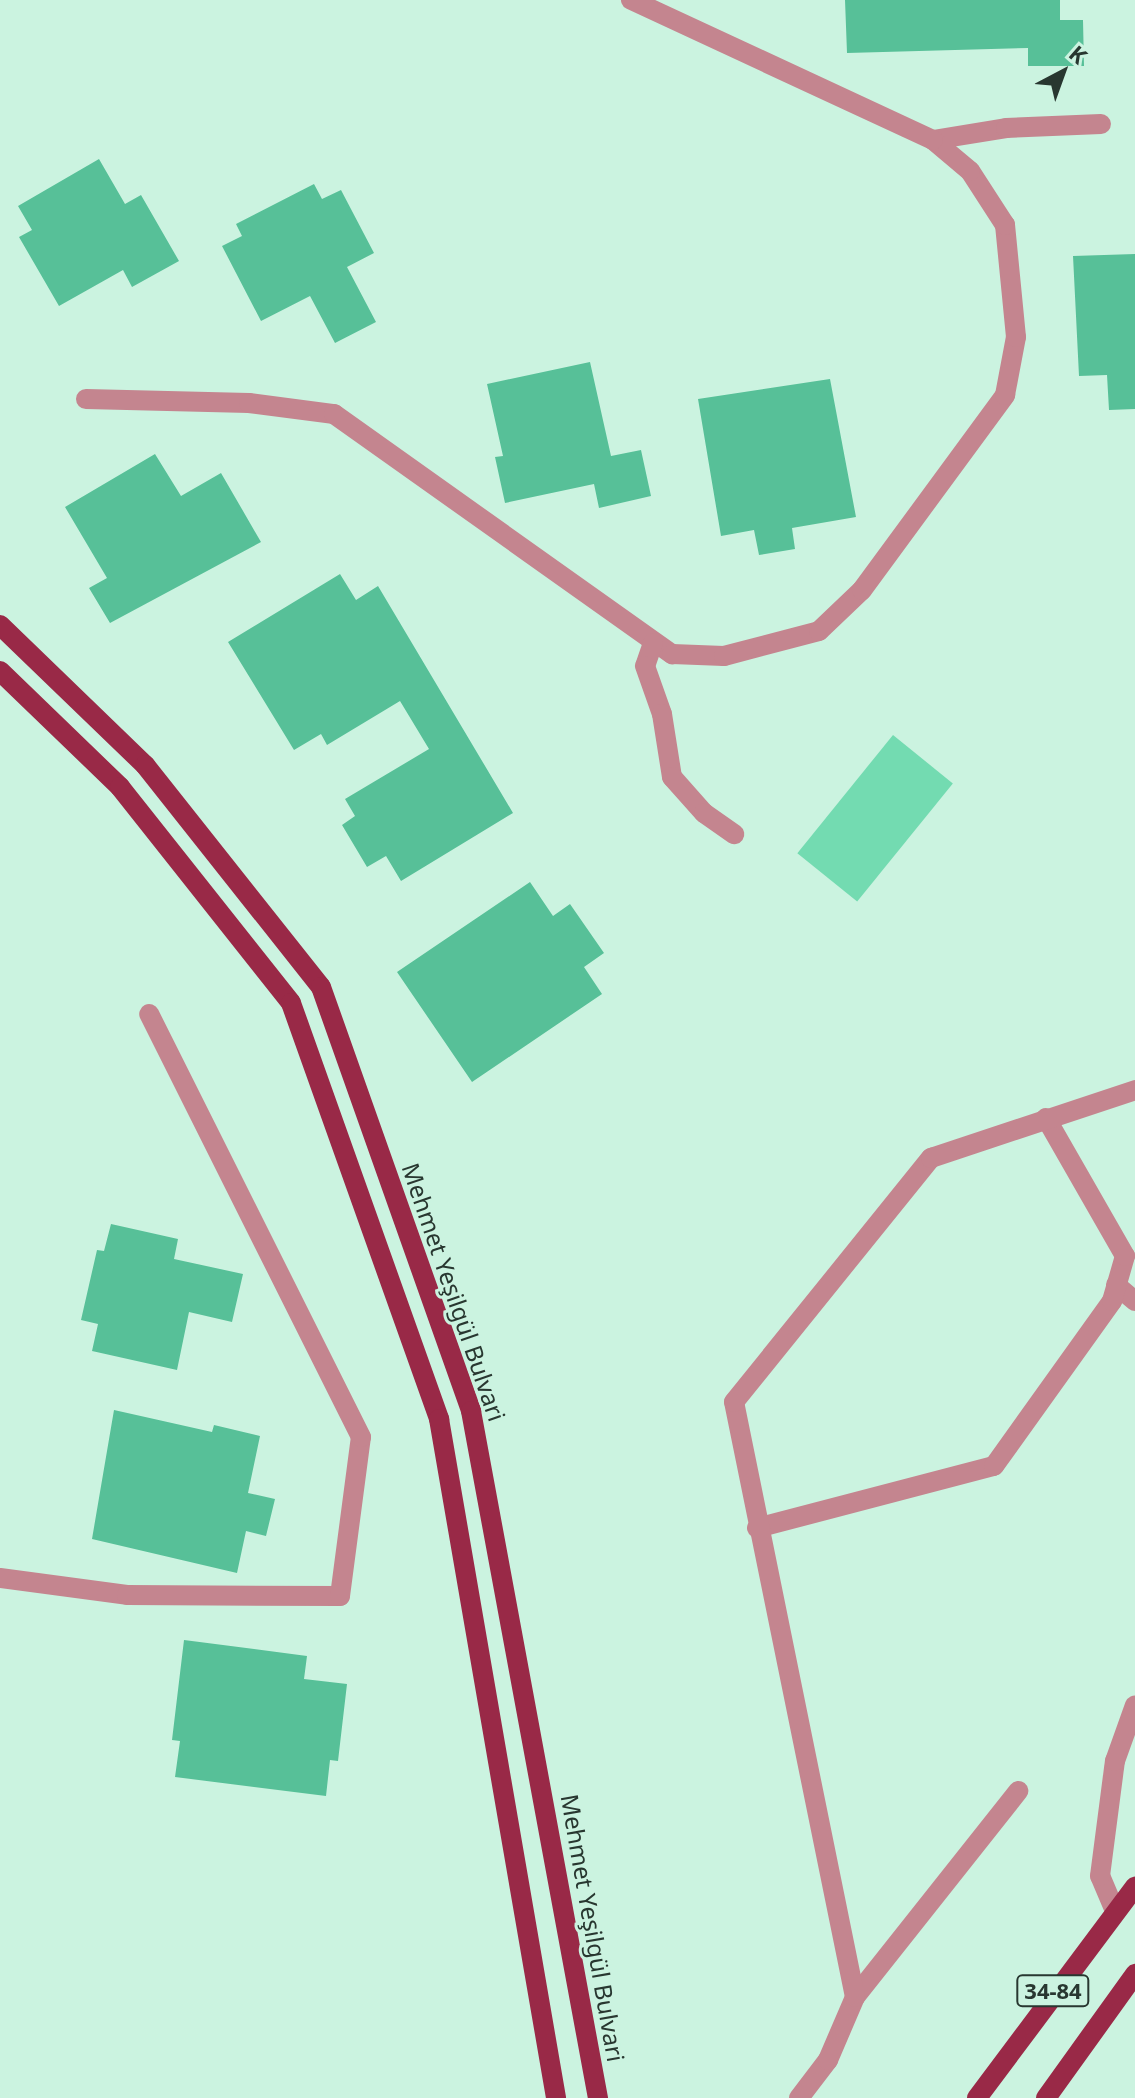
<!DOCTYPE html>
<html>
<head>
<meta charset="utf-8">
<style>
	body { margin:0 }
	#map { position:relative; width:1135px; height:2098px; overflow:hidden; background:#cbf3e0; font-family:"Noto Sans",sans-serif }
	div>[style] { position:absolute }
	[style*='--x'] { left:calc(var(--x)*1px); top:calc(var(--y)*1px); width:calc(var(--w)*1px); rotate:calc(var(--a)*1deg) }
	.water>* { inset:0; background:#73dbb1; transform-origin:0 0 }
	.building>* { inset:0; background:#57c098 }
	.minor>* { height:20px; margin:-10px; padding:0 10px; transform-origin:10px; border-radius:10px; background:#c4858f }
	.major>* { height:20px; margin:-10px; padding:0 10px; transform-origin:10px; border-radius:10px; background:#992947 }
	span { translate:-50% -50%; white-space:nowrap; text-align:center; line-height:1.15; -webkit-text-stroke:6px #cbf3e0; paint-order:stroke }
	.shield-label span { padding:2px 6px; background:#cbf3e0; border:2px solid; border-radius:6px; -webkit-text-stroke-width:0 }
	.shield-label { font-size:22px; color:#283730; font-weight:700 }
	.street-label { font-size:24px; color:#283730 }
	.north { position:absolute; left:1023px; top:32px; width:80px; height:80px; -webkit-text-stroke:6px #cbf3e0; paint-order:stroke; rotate:41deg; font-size:22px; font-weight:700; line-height:32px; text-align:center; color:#283730 }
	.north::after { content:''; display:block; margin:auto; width:28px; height:36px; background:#283730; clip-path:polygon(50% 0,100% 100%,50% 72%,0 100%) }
</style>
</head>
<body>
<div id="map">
	<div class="water">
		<div style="left:893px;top:735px;width:77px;height:152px;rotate:39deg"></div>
	</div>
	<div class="building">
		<div style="clip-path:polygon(845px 0,1060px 0,1060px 20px,1083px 20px,1084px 66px,1028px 66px,1028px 48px,847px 53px)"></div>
		<div style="clip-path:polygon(99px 159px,125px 204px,141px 195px,179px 261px,132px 287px,123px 270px,59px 306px,19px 237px,32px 230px,18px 206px)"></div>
		<div style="clip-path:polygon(314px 184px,322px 199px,341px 190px,374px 253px,347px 267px,376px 322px,335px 343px,310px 296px,261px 321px,222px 246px,242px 236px,236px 224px)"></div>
		<div style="clip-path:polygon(1135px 254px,1135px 409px,1109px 410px,1107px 375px,1079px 376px,1073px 256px)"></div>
		<div style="clip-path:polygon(590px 362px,611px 456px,641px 450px,651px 496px,599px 508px,594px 484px,505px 503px,495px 457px,503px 456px,487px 384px)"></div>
		<div style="clip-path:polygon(830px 379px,856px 517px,792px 528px,795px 549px,759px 555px,754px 530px,721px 536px,698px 399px)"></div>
		<div style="clip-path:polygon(155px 454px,181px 496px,221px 473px,261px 542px,110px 623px,89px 588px,107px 578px,65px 507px)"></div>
		<div style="clip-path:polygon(340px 574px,356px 600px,378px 586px,513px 813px,401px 881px,386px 856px,367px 867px,342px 825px,355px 816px,345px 799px,429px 749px,400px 701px,327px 745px,321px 734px,294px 750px,228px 642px)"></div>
		<div style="clip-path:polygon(530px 882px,553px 916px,570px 904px,604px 953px,584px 967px,602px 994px,472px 1082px,397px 972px)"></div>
		<div style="clip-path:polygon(111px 1224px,178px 1239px,174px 1259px,243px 1274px,232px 1322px,189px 1312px,177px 1370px,92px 1351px,98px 1324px,81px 1320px,97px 1250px,104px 1251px)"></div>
		<div style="clip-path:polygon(114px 1410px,212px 1432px,214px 1425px,260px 1436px,248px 1493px,275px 1499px,266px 1536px,246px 1531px,237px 1573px,92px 1539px)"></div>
		<div style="clip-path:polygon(184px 1640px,307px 1656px,304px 1679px,347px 1684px,338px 1761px,330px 1760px,326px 1796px,175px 1777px,180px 1741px,172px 1740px)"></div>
	</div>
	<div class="minor">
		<div style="--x:933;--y:140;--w:74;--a:-9.3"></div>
		<div style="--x:1006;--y:128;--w:95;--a:-2.4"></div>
		<div style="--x:86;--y:399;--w:163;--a:1.4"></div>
		<div style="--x:249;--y:403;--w:86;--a:7.4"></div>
		<div style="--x:334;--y:414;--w:415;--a:35.4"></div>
		<div style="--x:672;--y:654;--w:52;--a:2.2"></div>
		<div style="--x:724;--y:656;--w:98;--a:-14.7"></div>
		<div style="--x:819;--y:631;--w:59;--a:-43.6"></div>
		<div style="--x:862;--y:590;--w:242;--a:-53.7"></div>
		<div style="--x:1005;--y:395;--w:59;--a:-79.3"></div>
		<div style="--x:1016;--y:337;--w:113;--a:-95.6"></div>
		<div style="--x:1005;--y:225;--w:64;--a:-122.9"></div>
		<div style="--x:970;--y:171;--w:48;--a:-140"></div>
		<div style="--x:933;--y:140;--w:333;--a:-155.1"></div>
		<div style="--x:653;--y:643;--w:24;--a:109"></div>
		<div style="--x:645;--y:666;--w:51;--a:70.5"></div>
		<div style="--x:662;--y:714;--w:64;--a:81"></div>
		<div style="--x:672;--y:777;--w:48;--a:48.4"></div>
		<div style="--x:704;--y:813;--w:37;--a:35"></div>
		<div style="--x:1116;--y:1285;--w:25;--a:40"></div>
		<div style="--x:757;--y:1528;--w:245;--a:-14.7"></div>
		<div style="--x:994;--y:1466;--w:203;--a:-54.4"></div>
		<div style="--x:1112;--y:1301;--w:47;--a:-73.9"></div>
		<div style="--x:1125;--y:1256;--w:159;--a:-119.8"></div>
		<div style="--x:0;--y:1578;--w:128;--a:7.6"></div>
		<div style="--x:127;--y:1595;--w:213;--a:0.3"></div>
		<div style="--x:340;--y:1596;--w:160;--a:-82.5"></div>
		<div style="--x:361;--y:1437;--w:473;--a:-116.6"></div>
		<div style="--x:1115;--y:1911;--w:38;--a:-113"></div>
		<div style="--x:1100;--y:1876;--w:116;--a:-82.6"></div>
		<div style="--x:1115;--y:1761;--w:59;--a:-70.3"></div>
		<div style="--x:855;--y:1997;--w:263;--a:-51.6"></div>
		<div style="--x:799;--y:2098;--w:48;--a:-52.7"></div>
		<div style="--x:828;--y:2060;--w:69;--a:-66.8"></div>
		<div style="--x:855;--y:1997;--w:607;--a:-101.49"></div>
		<div style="--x:734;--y:1402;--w:314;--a:-51.1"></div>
		<div style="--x:931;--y:1158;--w:215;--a:-18.4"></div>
	</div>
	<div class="major">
		<div style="--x:0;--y:625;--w:202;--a:44"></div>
		<div style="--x:145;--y:765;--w:283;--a:51.6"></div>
		<div style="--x:321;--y:987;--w:450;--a:70.5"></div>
		<div style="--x:471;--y:1411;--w:699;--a:79.53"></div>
		<div style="--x:0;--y:671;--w:167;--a:44"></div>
		<div style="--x:120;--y:787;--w:275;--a:51.6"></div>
		<div style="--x:291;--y:1003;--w:442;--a:70.4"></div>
		<div style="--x:439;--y:1419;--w:689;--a:80.22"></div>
		<div style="--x:977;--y:2098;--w:264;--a:-53.2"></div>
		<div style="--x:1046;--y:2098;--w:153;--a:-54.3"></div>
	</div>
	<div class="shield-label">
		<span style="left:1053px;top:1991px">34-84</span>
	</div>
	<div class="street-label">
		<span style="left:454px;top:1292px;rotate:71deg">Mehmet Yeşilgül Bulvari</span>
		<span style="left:593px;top:1928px;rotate:80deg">Mehmet Yeşilgül Bulvari</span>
	</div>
	<div class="north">K</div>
</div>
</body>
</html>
